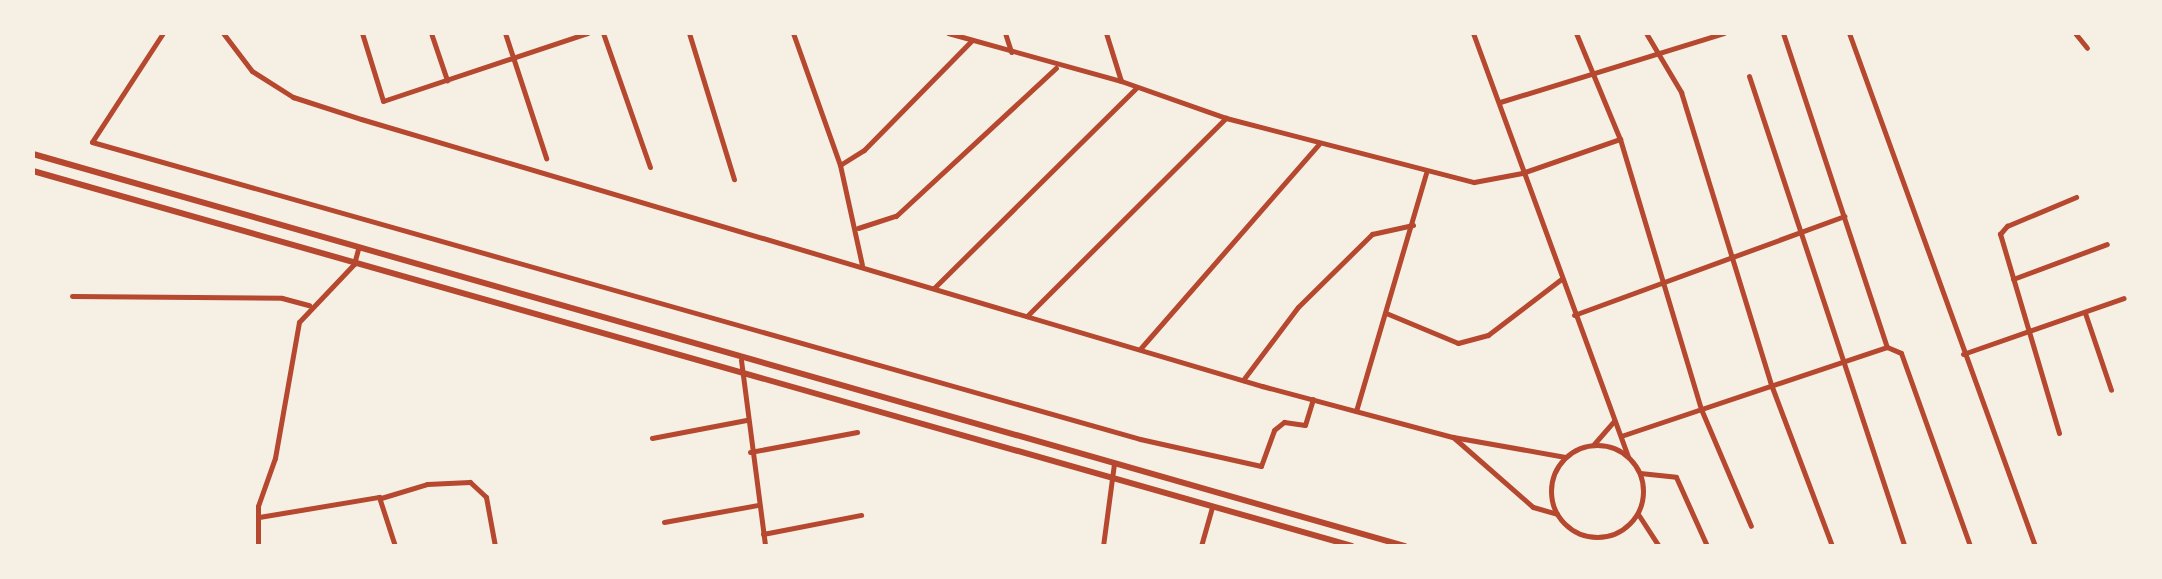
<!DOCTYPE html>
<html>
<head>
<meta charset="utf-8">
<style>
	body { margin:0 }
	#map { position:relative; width:2162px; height:579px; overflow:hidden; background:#f6efe4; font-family:Lato,sans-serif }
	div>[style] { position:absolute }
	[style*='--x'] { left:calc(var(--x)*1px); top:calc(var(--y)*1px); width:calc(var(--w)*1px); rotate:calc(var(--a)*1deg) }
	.minor>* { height:5px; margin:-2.5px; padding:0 2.5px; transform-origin:2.5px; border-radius:2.5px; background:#b5482f }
	.minor>.ring { margin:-2.5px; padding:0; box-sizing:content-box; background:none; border:5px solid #b5482f; border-radius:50% }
	.tertiary>* { height:6px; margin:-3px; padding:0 3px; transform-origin:3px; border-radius:3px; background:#b5482f }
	span { translate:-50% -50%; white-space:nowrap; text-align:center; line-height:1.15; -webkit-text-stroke:6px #f6efe4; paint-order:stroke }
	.frame { position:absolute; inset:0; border:35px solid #f6efe4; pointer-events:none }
</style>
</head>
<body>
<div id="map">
	<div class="minor">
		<div style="--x:163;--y:33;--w:130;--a:123.1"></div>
		<div style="--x:92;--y:142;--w:1089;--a:15.82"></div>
		<div style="--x:1140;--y:439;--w:124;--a:12.6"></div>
		<div style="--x:1261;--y:466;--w:38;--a:-70"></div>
		<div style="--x:1274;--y:430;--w:13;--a:-39"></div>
		<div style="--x:1284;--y:422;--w:21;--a:8"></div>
		<div style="--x:1305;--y:425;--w:27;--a:-73"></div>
		<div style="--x:223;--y:33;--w:48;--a:52.7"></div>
		<div style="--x:252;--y:71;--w:49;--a:32.4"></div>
		<div style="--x:293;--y:97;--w:71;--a:17.9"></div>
		<div style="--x:361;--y:119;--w:940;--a:16.51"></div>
		<div style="--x:1262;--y:386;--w:198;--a:15"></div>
		<div style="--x:1453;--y:437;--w:114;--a:10.1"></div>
		<div style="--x:362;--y:33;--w:71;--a:72.8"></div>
		<div style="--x:383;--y:101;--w:216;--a:-18.4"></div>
		<div style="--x:431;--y:33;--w:50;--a:71.2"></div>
		<div style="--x:505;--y:33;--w:132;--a:71.8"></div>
		<div style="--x:603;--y:33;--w:142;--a:70.7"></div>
		<div style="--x:689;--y:33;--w:153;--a:72.9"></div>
		<div style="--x:793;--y:33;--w:140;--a:70.4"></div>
		<div style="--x:840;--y:165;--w:102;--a:77.6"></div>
		<div style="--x:948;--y:33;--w:180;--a:15.5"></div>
		<div style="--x:1121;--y:81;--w:111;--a:19.4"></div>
		<div style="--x:1226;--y:118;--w:256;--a:14.5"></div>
		<div style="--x:1474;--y:182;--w:49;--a:-10.6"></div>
		<div style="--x:1522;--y:173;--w:104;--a:-19.1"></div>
		<div style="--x:1005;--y:33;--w:20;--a:72"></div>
		<div style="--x:1106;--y:33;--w:50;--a:72.6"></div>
		<div style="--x:1473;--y:33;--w:451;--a:69.9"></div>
		<div style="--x:1576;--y:33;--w:115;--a:67.5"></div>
		<div style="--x:1620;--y:139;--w:282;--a:73.3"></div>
		<div style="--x:1701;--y:409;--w:127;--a:66.9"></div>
		<div style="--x:1646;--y:33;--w:69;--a:59.3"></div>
		<div style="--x:1681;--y:92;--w:309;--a:72.9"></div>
		<div style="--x:1772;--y:387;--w:170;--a:69.3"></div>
		<div style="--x:1783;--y:33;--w:331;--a:71.7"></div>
		<div style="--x:1849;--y:33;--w:546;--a:70.07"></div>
		<div style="--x:2075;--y:33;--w:19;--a:51"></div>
		<div style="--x:1749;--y:76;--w:495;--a:71.7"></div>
		<div style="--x:1500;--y:102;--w:234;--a:-17.1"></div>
		<div style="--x:840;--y:165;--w:28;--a:-32"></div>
		<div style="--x:864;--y:150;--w:154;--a:-45.5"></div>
		<div style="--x:858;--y:228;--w:40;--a:-18"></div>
		<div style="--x:896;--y:216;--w:218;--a:-42.8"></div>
		<div style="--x:2013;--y:279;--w:100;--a:-20.4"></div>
		<div style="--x:934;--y:288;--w:284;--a:-44.7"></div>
		<div style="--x:72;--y:296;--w:210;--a:0.5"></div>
		<div style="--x:282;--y:298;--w:28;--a:15"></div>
		<div style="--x:1386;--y:313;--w:78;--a:22.6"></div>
		<div style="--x:1458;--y:343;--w:31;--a:-15"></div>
		<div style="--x:1488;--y:335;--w:91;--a:-37.4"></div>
		<div style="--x:2085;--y:313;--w:81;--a:71.3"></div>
		<div style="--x:1574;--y:315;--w:288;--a:-20.1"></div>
		<div style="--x:1027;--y:316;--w:281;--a:-44.9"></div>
		<div style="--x:1140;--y:349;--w:272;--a:-48.9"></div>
		<div style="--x:1963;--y:354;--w:170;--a:-19.2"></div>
		<div style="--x:741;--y:360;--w:188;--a:82.6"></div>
		<div style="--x:1243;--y:380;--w:91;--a:-53"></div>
		<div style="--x:1298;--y:307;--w:104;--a:-44.6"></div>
		<div style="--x:1372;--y:234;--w:42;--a:-12.4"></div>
		<div style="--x:1356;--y:411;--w:248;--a:-73.6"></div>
		<div style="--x:2059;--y:433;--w:208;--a:-106.5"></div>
		<div style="--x:2000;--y:234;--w:11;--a:-49"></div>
		<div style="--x:2007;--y:226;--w:75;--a:-22.8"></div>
		<div style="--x:1621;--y:436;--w:280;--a:-18.5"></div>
		<div style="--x:1887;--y:347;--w:15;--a:23"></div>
		<div style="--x:1901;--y:353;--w:205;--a:70.3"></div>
		<div style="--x:1453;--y:437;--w:106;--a:41.2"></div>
		<div style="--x:1533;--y:507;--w:25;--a:16"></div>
		<div style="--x:652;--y:438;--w:96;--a:-10.8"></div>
		<div style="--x:1594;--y:444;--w:30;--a:-49"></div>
		<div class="ring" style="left:1551px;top:445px;width:87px;height:87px"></div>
		<div style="--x:750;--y:452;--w:109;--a:-10.6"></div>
		<div style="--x:1640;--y:473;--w:36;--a:6"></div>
		<div style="--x:1676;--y:477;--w:76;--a:65.8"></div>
		<div style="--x:381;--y:498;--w:48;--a:-16.9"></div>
		<div style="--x:427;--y:484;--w:43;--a:-2.7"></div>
		<div style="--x:470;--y:482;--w:22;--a:43"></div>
		<div style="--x:486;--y:497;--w:50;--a:79.6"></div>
		<div style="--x:1638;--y:514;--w:38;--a:57"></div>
		<div style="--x:259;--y:517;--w:122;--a:-9.5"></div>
		<div style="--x:379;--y:497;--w:52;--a:71.9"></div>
		<div style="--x:664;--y:522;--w:96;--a:-10.3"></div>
		<div style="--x:763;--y:534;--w:100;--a:-11"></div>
		<div style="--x:258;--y:546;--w:40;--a:-90"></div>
		<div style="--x:258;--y:506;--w:51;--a:-70.5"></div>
		<div style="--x:275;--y:458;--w:138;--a:-80"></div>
		<div style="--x:299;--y:322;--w:80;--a:-46.5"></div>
		<div style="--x:354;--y:264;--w:16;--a:-75"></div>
		<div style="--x:1103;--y:546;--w:83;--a:-82.4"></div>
		<div style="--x:1201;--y:546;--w:41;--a:-74.2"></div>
	</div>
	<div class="tertiary">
		<div style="--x:33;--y:154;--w:1427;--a:15.95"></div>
		<div style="--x:33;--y:171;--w:1371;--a:15.87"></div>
	</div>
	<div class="frame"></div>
</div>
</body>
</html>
